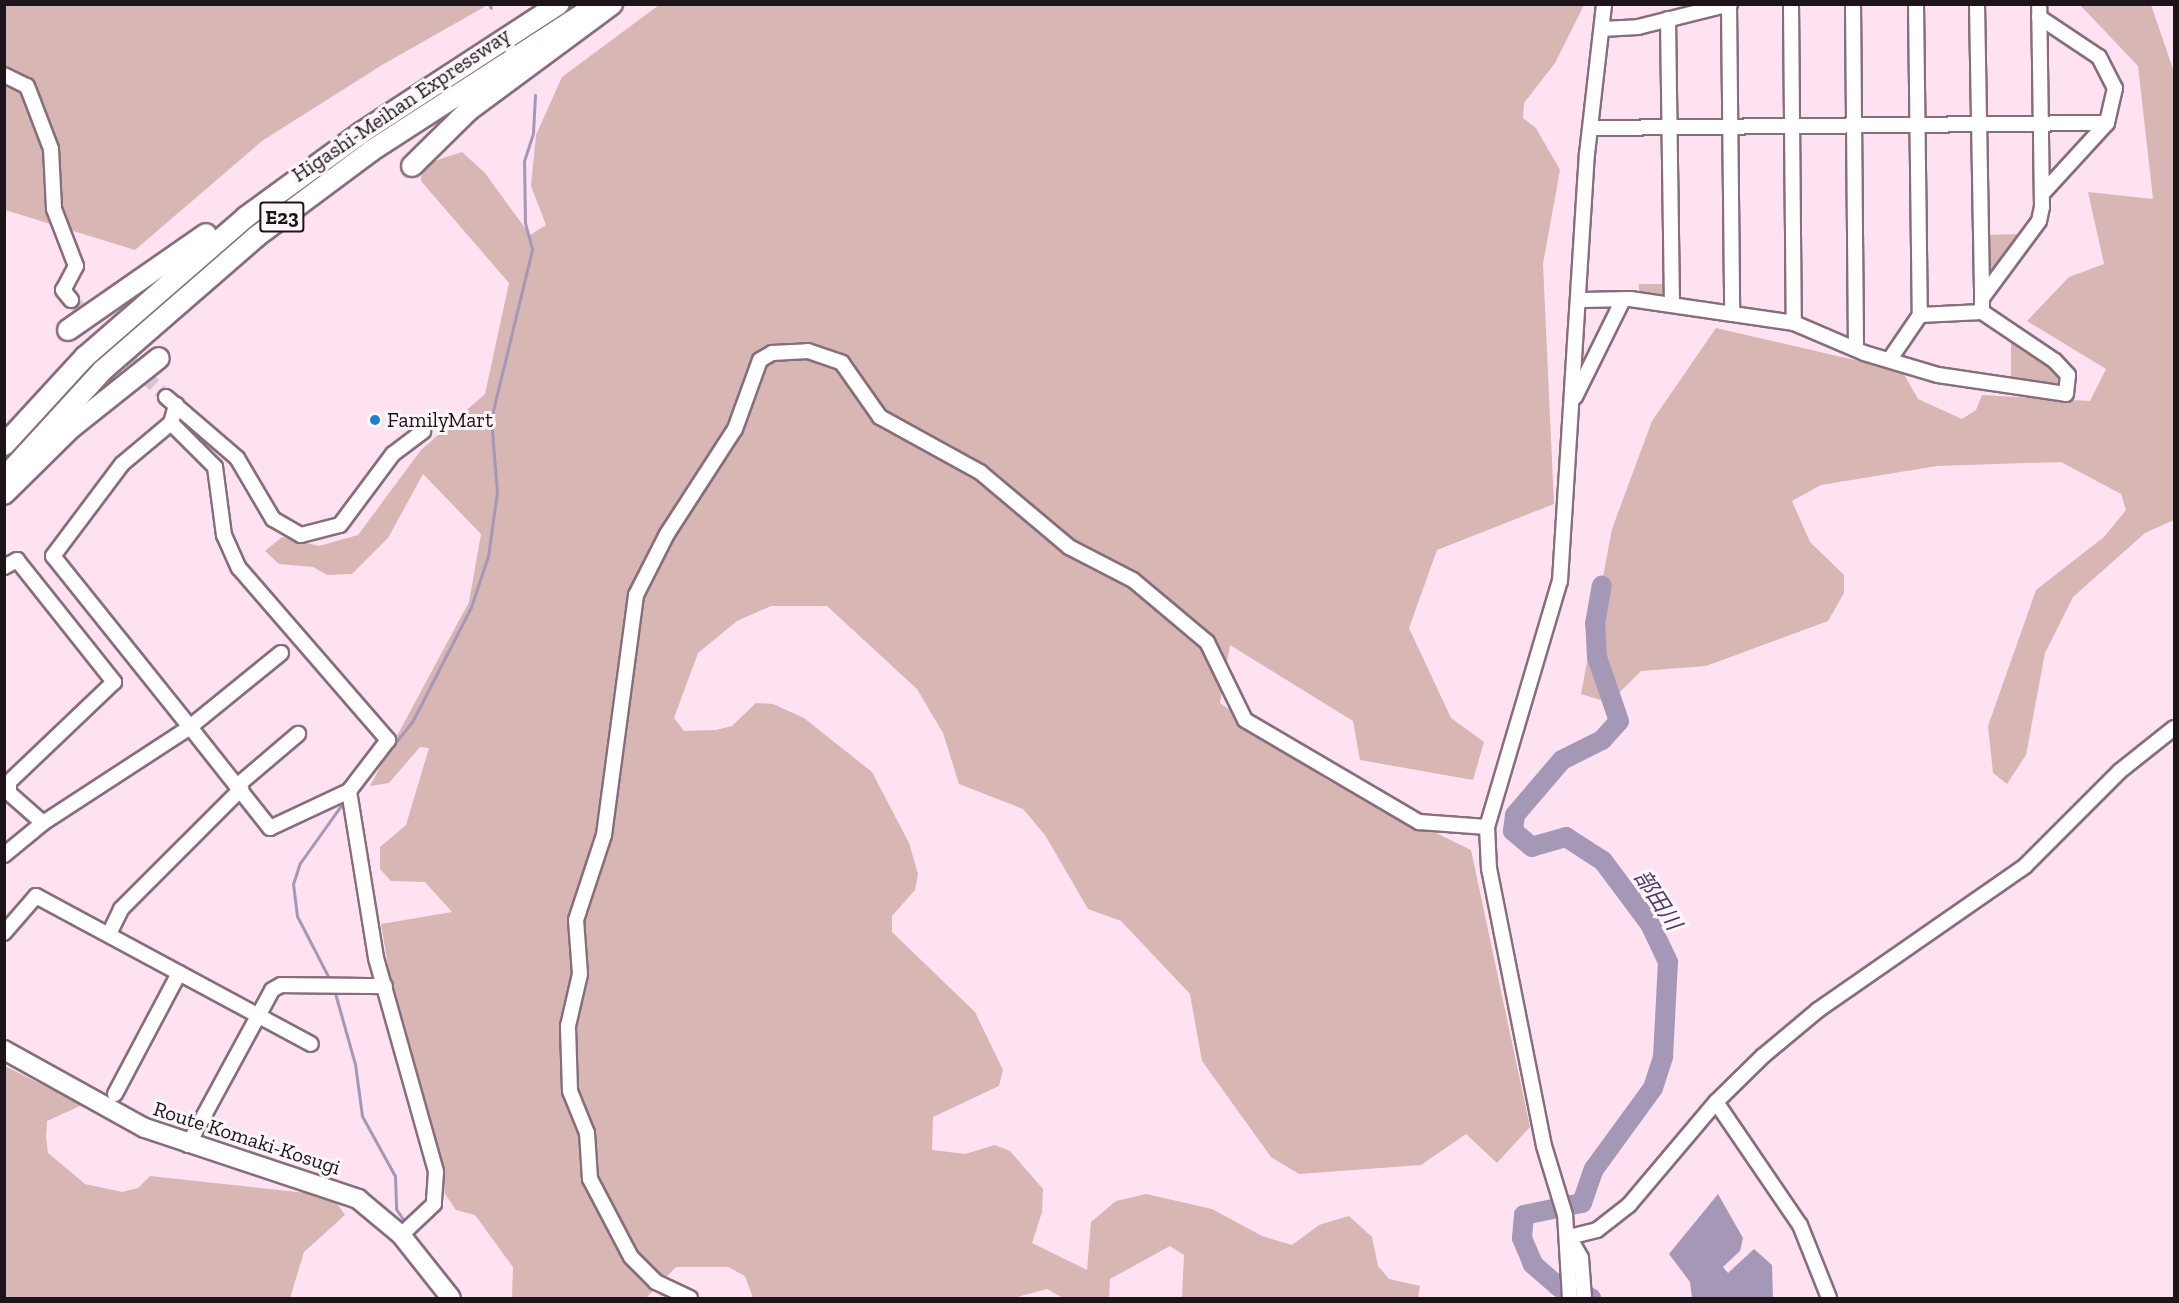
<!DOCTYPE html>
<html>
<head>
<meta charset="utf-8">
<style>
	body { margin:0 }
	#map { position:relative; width:2179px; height:1303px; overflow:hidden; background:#fee2f2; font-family:"Zilla Slab","Noto Sans JP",serif }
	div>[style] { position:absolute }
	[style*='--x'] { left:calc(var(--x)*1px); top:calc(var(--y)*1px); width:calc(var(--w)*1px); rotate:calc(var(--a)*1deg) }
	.green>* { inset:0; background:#d7b6b4 }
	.water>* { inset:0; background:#a598b7 }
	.stream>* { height:3px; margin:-1.5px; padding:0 1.5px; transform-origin:1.5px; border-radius:1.5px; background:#a598b7 }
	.river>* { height:20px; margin:-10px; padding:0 10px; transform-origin:10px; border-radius:10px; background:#a598b7 }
	.minor-tunnel>* { height:14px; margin-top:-7px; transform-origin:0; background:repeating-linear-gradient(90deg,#dcc3d1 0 14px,transparent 0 21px) }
	.roads { filter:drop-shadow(2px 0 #876e7d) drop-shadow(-2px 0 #876e7d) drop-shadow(0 2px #876e7d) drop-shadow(0 -2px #876e7d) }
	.minor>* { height:14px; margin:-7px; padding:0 7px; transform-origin:7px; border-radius:7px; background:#fff }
	.major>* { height:18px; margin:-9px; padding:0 9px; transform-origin:9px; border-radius:9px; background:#fff }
	.highway>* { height:20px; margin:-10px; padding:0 10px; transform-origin:10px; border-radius:10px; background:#fff }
	.dots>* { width:16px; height:16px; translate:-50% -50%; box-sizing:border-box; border:3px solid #fcf6fa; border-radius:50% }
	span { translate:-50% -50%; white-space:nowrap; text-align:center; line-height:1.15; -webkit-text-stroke:6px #fcf6fa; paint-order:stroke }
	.shield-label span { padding:2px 4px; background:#fcf6fa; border:2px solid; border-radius:4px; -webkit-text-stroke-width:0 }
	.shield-label { font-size:20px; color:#1d1419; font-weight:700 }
	.street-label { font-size:21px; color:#1d1419 }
	.poi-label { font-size:21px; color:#1d1419 }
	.left { translate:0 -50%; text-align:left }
	.water-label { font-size:22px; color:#4f3b67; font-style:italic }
	.frame { position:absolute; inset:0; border:6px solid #1d1419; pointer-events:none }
</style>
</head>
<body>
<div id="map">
	<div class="green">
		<div style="clip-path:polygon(4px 5px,498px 5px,486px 6px,382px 65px,262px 141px,135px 250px,5px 210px)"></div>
		<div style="clip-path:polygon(659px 5px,1584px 5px,1555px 63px,1524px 103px,1523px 118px,1536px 128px,1560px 170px,1543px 264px,1554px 504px,1437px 550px,1409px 628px,1451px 718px,1484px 742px,1473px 780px,1360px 760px,1353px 721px,1230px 645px,1220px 703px,1327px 780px,1471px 850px,1530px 1127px,1497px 1163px,1466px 1134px,1421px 1165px,1299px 1174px,1271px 1157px,1202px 1061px,1190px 994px,1121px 921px,1088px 909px,1045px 835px,1023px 809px,959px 784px,943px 733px,917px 689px,827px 606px,771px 606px,737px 621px,698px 653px,674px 718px,684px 731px,716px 730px,732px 726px,756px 703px,773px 704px,804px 718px,872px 772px,909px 843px,918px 874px,915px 890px,892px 916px,892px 932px,975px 1012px,1003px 1070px,999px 1086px,933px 1117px,932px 1150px,965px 1154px,995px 1145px,1010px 1151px,1043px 1189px,1042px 1212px,1032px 1243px,1087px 1270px,1091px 1222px,1116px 1201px,1146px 1194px,1212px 1209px,1262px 1236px,1292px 1245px,1319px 1225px,1349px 1216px,1372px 1237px,1378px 1266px,1389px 1279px,1420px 1286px,1418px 1298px,1182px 1298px,1184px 1255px,1170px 1246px,1110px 1279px,1109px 1298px,1063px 1298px,1047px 1289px,1013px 1298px,753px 1298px,745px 1276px,728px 1267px,676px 1267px,646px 1298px,512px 1298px,513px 1267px,475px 1215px,456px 1210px,445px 1194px,437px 1150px,397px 1019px,381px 924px,452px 912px,425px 882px,391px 881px,380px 869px,380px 847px,406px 825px,429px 748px,420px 747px,389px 783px,370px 786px,469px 602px,481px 534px,423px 474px,388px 538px,352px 574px,327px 575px,313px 567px,279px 564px,265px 551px,282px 537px,319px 546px,358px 535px,421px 450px,485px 394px,509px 283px,421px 181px,422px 165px,462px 152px,485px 173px,530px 235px,546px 225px,531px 186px,536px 135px,562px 77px)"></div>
		<div style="clip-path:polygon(2080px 5px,2151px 5px,2174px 72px,2174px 520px,2145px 533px,2073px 597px,2045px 653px,2026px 755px,2007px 784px,1993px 773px,1988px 726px,2036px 590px,2104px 537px,2126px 510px,2121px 494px,2061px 462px,1937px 466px,1821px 485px,1792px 501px,1810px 542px,1844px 575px,1844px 593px,1828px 621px,1706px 666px,1641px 671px,1618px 694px,1600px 700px,1581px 694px,1612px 529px,1652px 421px,1716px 328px,1902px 371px,1918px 399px,1962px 419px,1976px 410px,1982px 395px,2090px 401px,2106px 369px,2027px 321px,2069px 277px,2104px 264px,2088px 192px,2153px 199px,2138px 66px)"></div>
		<div style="clip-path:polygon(2021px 234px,2006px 257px,1988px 284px,1985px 235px)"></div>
		<div style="clip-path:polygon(1639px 284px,1667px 284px,1667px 298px,1639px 296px)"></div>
		<div style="clip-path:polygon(2011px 339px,2053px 365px,2065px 379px,2063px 391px,2011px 383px)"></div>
		<div style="clip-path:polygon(5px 1066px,82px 1105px,47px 1121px,46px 1137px,48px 1153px,85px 1184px,122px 1192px,138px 1188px,150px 1176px,306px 1193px,336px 1202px,345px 1215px,304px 1252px,290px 1298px,5px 1298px)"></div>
	</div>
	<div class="water">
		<div style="clip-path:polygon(1718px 1194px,1743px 1238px,1740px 1251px,1723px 1267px,1728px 1273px,1754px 1249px,1772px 1265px,1773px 1298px,1692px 1298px,1690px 1282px,1669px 1254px)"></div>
	</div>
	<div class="stream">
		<div style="--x:489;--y:4;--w:4;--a:63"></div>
		<div style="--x:353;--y:795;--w:94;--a:-51.1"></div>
		<div style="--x:412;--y:722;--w:129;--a:-62.8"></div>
		<div style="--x:471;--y:607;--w:54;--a:-71.6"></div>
		<div style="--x:488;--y:556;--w:65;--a:-82"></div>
		<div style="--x:497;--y:492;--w:73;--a:-94.7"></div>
		<div style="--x:491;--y:419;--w:175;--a:-76.4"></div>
		<div style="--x:532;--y:249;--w:28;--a:-105"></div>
		<div style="--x:525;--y:222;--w:61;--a:-90.9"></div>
		<div style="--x:524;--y:161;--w:29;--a:-72"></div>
		<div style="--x:533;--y:133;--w:38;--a:-87"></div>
		<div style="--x:330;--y:980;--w:72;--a:-117.3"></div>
		<div style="--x:297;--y:916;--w:32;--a:-97"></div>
		<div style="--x:293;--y:884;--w:22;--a:-72"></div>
		<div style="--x:300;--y:863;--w:77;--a:-54.5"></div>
		<div style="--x:335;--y:993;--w:74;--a:74.3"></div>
		<div style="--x:355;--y:1064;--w:52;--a:82.3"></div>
		<div style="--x:362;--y:1116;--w:68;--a:61.2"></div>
		<div style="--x:395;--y:1176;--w:33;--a:88"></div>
		<div style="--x:396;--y:1209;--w:19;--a:55"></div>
		<div style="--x:411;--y:1231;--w:17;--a:57"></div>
	</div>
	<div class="river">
		<div style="--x:1591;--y:1298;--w:34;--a:-161"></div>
		<div style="--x:1559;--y:1287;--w:35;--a:-139"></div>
		<div style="--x:1533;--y:1264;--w:28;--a:-113"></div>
		<div style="--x:1522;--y:1238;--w:23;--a:-85"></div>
		<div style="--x:1524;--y:1215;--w:59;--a:-11.7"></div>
		<div style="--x:1582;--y:1203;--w:36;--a:-71"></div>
		<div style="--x:1594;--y:1169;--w:100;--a:-53.9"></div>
		<div style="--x:1653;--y:1088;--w:33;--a:-72"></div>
		<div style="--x:1663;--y:1057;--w:95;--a:-87"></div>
		<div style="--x:1668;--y:962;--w:42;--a:-115.3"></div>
		<div style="--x:1650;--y:924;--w:79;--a:-126.7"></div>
		<div style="--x:1603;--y:861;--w:44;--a:-147"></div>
		<div style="--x:1566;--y:837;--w:35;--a:164"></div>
		<div style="--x:1532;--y:847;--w:25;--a:-140"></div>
		<div style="--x:1513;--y:831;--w:16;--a:-83"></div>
		<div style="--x:1515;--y:815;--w:72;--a:-49.5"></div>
		<div style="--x:1562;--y:760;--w:45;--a:-26.6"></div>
		<div style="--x:1602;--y:740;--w:25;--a:-48"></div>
		<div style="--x:1619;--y:721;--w:68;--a:-109"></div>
		<div style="--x:1597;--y:657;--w:33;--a:-93"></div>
		<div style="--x:1595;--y:624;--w:39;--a:-80"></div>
	</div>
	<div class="minor-tunnel">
		<div style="--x:71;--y:300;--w:136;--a:45.6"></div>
	</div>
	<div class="roads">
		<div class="minor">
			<div style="--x:1791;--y:4;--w:319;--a:89.5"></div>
			<div style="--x:1853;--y:4;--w:345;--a:89.5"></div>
			<div style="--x:1916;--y:4;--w:311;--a:89.3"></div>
			<div style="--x:1977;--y:4;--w:294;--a:89"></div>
			<div style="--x:1729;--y:5;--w:309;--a:89.4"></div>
			<div style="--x:2039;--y:17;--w:72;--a:33.7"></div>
			<div style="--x:2099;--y:57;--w:35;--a:63"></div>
			<div style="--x:2115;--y:88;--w:36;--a:103"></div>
			<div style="--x:2107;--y:123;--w:96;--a:132.5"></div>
			<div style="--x:1668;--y:19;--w:286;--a:89.2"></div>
			<div style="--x:1602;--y:29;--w:36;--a:-3"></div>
			<div style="--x:1638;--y:27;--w:95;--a:-14"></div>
			<div style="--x:4;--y:75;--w:25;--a:26"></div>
			<div style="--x:27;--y:86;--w:67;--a:69.1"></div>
			<div style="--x:51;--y:149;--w:60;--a:87.1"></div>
			<div style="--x:54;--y:209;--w:61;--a:68.9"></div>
			<div style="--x:76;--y:266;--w:27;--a:118"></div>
			<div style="--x:63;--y:290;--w:13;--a:51"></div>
			<div style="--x:1591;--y:128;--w:516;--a:-0.56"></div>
			<div style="--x:1582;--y:300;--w:48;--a:-1.2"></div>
			<div style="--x:1630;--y:299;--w:166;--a:8.3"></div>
			<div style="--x:1794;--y:323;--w:76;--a:23.2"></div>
			<div style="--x:1864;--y:353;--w:77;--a:16.6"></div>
			<div style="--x:1938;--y:375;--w:129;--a:8.4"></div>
			<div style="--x:2066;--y:394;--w:19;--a:-84"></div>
			<div style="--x:2068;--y:375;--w:19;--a:-133"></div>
			<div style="--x:2055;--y:361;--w:88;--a:-146.1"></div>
			<div style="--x:1982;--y:312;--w:14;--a:-90"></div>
			<div style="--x:1982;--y:298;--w:96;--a:-53.5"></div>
			<div style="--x:2039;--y:221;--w:14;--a:-78"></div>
			<div style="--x:2042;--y:207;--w:203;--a:-90.8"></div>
			<div style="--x:1890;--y:359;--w:53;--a:-55.7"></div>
			<div style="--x:1920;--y:315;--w:62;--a:-2.8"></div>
			<div style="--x:166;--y:397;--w:94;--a:40.7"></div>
			<div style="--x:237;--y:458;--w:71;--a:59.5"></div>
			<div style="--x:273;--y:519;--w:32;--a:30"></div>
			<div style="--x:301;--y:535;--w:40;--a:-14.4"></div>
			<div style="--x:340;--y:525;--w:89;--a:-53.3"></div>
			<div style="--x:393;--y:454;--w:38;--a:-37"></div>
			<div style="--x:1575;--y:397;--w:106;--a:-63.7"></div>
			<div style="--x:171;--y:423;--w:62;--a:45"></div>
			<div style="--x:215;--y:467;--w:69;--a:82.5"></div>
			<div style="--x:224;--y:535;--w:36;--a:66"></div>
			<div style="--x:239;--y:568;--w:228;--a:49.1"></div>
			<div style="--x:388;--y:740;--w:64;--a:127.4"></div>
			<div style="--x:349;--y:791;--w:169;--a:80.8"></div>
			<div style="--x:376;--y:958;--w:222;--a:74.3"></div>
			<div style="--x:436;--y:1172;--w:32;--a:94"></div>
			<div style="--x:434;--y:1204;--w:45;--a:136.8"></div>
			<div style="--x:4;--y:567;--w:15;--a:-28"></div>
			<div style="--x:17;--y:560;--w:156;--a:51.5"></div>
			<div style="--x:114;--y:682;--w:145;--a:136.4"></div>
			<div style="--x:9;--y:782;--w:11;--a:90"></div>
			<div style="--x:9;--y:793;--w:45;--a:41.4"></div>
			<div style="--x:281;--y:653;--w:117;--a:140.9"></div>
			<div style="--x:190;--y:727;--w:129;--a:51.6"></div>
			<div style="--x:270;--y:828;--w:87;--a:-25.1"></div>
			<div style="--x:238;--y:785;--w:79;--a:-40.4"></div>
			<div style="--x:4;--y:855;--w:50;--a:-39.4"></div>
			<div style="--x:43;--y:823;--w:176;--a:-33.1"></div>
			<div style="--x:190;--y:727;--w:219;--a:-128.7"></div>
			<div style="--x:53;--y:556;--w:115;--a:-53.1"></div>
			<div style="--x:122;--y:464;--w:64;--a:-39.9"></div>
			<div style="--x:171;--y:423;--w:19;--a:-74"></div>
			<div style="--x:4;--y:933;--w:49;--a:-49.1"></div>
			<div style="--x:36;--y:896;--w:312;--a:28.3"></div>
			<div style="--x:109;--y:934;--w:28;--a:-64"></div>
			<div style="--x:121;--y:909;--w:170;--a:-45"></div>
			<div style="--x:115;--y:1094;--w:137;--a:-62.1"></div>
			<div style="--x:1716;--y:1102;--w:149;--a:55.7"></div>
			<div style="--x:1800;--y:1225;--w:79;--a:68.3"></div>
			<div style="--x:188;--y:1145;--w:176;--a:-61.5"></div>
			<div style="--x:272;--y:990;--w:10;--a:-29"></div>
			<div style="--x:281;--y:985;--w:104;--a:0.6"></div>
			<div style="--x:1569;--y:1237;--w:29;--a:-14"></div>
			<div style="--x:1597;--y:1230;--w:41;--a:-38"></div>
			<div style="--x:1629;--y:1205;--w:135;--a:-49.8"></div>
			<div style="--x:1716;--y:1102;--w:66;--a:-44.4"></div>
			<div style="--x:1763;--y:1056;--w:72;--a:-39.9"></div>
			<div style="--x:1818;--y:1010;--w:252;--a:-34.8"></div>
			<div style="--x:2025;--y:866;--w:134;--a:-45"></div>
			<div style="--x:2120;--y:771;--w:69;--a:-38.5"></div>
			<div style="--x:1569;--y:1237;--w:24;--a:60"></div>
			<div style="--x:1581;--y:1258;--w:40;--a:85.7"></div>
			<div style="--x:690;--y:1298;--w:38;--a:-155"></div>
			<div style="--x:656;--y:1282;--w:35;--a:-135"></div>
			<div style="--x:631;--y:1257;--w:88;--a:-117.7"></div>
			<div style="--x:590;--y:1179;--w:46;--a:-93.7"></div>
			<div style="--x:587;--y:1133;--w:45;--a:-112"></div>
			<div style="--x:570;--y:1091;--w:65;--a:-91.8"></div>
			<div style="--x:568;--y:1026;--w:53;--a:-77"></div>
			<div style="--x:580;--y:974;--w:54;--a:-94.2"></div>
			<div style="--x:576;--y:920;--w:89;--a:-71.8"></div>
			<div style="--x:604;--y:835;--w:242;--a:-82.4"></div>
			<div style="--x:636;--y:595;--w:68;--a:-63.1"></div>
			<div style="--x:667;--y:534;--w:125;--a:-57.1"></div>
			<div style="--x:735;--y:429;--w:73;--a:-70.1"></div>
			<div style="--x:760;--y:360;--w:14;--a:-30"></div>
			<div style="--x:772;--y:353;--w:36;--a:-3"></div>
			<div style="--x:808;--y:351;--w:36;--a:19"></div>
			<div style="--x:842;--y:363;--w:66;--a:54.9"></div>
			<div style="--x:880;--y:417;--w:114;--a:28.8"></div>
			<div style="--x:980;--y:472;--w:116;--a:40.1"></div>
			<div style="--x:1069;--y:547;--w:72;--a:27.3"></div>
			<div style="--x:1133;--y:580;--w:97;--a:40"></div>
			<div style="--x:1207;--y:642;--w:87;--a:64"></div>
			<div style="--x:1245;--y:720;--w:202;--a:30.4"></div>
			<div style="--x:1419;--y:822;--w:68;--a:4.2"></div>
			<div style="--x:1570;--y:1298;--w:83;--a:-93.4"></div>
			<div style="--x:1565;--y:1215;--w:72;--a:-106.9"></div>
			<div style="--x:1544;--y:1146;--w:282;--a:-101.2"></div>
			<div style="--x:1489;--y:869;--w:42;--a:-92.7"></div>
			<div style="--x:1487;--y:827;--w:257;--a:-73.5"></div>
			<div style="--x:1560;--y:581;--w:428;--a:-86.4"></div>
			<div style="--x:1587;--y:154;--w:151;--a:-83.5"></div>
		</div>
		<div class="major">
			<div style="--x:4;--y:1050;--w:161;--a:29"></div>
			<div style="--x:145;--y:1128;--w:225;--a:18.4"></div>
			<div style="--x:358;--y:1199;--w:56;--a:39.9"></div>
			<div style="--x:401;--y:1235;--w:80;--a:51.6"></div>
		</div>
		<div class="highway">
			<div style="--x:412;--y:166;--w:80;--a:-44.5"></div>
			<div style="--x:469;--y:110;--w:178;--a:-36.5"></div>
			<div style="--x:68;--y:330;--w:168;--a:-34.8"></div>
			<div style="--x:4;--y:445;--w:120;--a:-47.4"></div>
			<div style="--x:85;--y:357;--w:213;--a:-41"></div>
			<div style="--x:246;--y:217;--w:142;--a:-36.1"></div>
			<div style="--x:361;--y:133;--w:236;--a:-33.1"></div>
			<div style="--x:4;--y:478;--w:147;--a:-47.5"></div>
			<div style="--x:103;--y:370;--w:204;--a:-41"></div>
			<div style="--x:257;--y:236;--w:142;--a:-36.7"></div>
			<div style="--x:371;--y:151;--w:270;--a:-32.9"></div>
			<div style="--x:4;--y:494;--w:94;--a:-44.6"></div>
			<div style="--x:71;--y:428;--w:112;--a:-38.5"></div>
		</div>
	</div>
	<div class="dots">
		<div style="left:375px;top:420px;background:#1b81cc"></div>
	</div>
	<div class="shield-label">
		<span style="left:282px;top:217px">E23</span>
	</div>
	<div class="street-label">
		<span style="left:401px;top:105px;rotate:-34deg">Higashi-Meihan Expressway</span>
		<span style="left:247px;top:1138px;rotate:18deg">Route Komaki-Kosugi</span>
	</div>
	<div class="poi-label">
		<span class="left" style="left:387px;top:420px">FamilyMart</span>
	</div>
	<div class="water-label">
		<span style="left:1658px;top:900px;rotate:57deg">部田川</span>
	</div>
	<div class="frame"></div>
</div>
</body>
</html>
